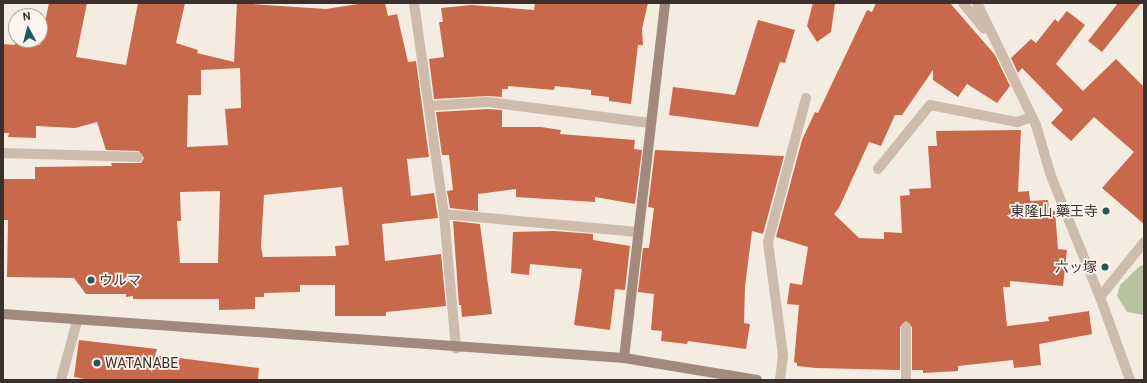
<!DOCTYPE html>
<html>
<head>
<meta charset="utf-8">
<style>
	body { margin:0 }
	#map { position:relative; width:1147px; height:383px; overflow:hidden; background:#f4ebe1; font-family:Roboto,"Noto Sans JP",sans-serif }
	div>[style] { position:absolute }
	[style*='--x'] { left:calc(var(--x)*1px); top:calc(var(--y)*1px); width:calc(var(--w)*1px); rotate:calc(var(--a)*1deg) }
	.green>* { inset:0; background:#b8c4a0 }
	.building>* { inset:0; background:#c8694b }
	.street>* { height:10px; margin:-5px; padding:0 5px; transform-origin:5px; border-radius:5px; background:#cdbbac }
	.secondary>* { height:10px; margin:-5px; padding:0 5px; transform-origin:5px; border-radius:5px; background:#a18a7d }
	.dots>* { width:11px; height:11px; translate:-50% -50%; box-sizing:border-box; border:2px solid #fbf5ee; border-radius:50% }
	span { translate:-50% -50%; white-space:nowrap; text-align:center; line-height:1.15; -webkit-text-stroke:3.5px #fbf5ee; paint-order:stroke }
	.poi-label { font-size:14px; color:#3b302b }
	.right { translate:-100% -50%; text-align:right }
	.left { translate:0 -50%; text-align:left }
	.frame { position:absolute; inset:0; border:4px solid #3b302b; pointer-events:none }
	.north { position:absolute; left:8px; top:8px; width:40px; height:40px; box-sizing:border-box; background:#fbf5ee; border:1px solid #aea6a0; border-radius:50%; rotate:353deg; font-size:11px; font-weight:700; line-height:16px; text-align:center; color:#3b302b }
	.north::after { content:''; display:block; margin:auto; width:14px; height:18px; background:#1f5a5e; clip-path:polygon(50% 0,100% 100%,50% 72%,0 100%) }
</style>
</head>
<body>
<div id="map">
	<div class="green">
		<div style="clip-path:polygon(1144px 265px,1144px 315px,1127px 312px,1117px 296px,1120px 285px,1140px 266px)"></div>
	</div>
	<div class="building">
		<div style="clip-path:polygon(evenodd,49px 3px,87px 3px,76px 57px,126px 65px,138px 3px,185px 3px,176px 43px,198px 50px,197px 53px,234px 62px,237px 3px,326px 9px,365px 3px,385px 3px,388px 16px,397px 14px,408px 62px,416px 61px,429px 157px,407px 159px,411px 196px,434px 193px,438px 218px,382px 224px,385px 261px,441px 254px,446px 306px,386px 312px,386px 316px,335px 316px,335px 285px,300px 285px,300px 292px,264px 293px,264px 297px,255px 297px,255px 309px,219px 310px,219px 299px,133px 299px,133px 296px,126px 297px,126px 294px,86px 294px,74px 278px,7px 277px,8px 220px,3px 220px,3px 179px,35px 179px,35px 167px,112px 166px,111px 163px,141px 163px,144px 158px,139px 151px,106px 150px,97px 122px,75px 128px,36px 126px,36px 138px,8px 137px,9px 133px,3px 133px,3px 44px,15px 45px,16px 41px,40px 45px,49px 3px,240px 68px,241px 108px,225px 109px,228px 145px,187px 147px,188px 95px,201px 95px,201px 70px,240px 68px,49px 3px,342px 187px,349px 245px,335px 246px,336px 256px,263px 257px,261px 247px,264px 195px,342px 187px,49px 3px,220px 191px,218px 263px,180px 263px,177px 221px,181px 221px,180px 192px,220px 191px)"></div>
		<div style="clip-path:polygon(535px 3px,648px 3px,642px 29px,643px 45px,638px 45px,631px 104px,609px 101px,609px 97px,591px 95px,591px 90px,555px 86px,554px 90px,508px 86px,508px 89px,502px 89px,502px 97px,488px 96px,434px 99px,429px 59px,444px 57px,439px 22px,443px 22px,441px 8px,471px 5px,534px 10px)"></div>
		<div style="clip-path:polygon(813px 3px,835px 3px,831px 32px,817px 42px,807px 26px)"></div>
		<div style="clip-path:polygon(876px 3px,950px 3px,995px 55px,1010px 86px,997px 103px,967px 84px,958px 97px,933px 80px,933px 70px,902px 115px,895px 115px,881px 146px,869px 142px,839px 208px,834px 214px,859px 238px,884px 239px,884px 232px,902px 233px,900px 196px,910px 195px,909px 189px,931px 188px,928px 146px,937px 146px,936px 131px,1021px 130px,1018px 192px,1029px 191px,1030px 201px,1048px 200px,1049px 211px,1055px 211px,1058px 249px,1067px 250px,1063px 286px,1010px 281px,1010px 287px,1003px 287px,1007px 326px,1049px 321px,1048px 317px,1089px 311px,1092px 334px,1039px 344px,1041px 365px,1014px 368px,1013px 360px,958px 366px,958px 371px,923px 373px,923px 370px,912px 370px,912px 327px,906px 321px,900px 327px,900px 370px,816px 368px,797px 366px,797px 363px,794px 362px,799px 305px,787px 304px,790px 283px,802px 285px,808px 247px,776px 237px,802px 140px,815px 112px,818px 113px,867px 10px,872px 12px)"></div>
		<div style="clip-path:polygon(1118px 3px,1141px 3px,1102px 52px,1088px 41px)"></div>
		<div style="clip-path:polygon(1067px 11px,1085px 25px,1056px 64px,1083px 91px,1116px 59px,1144px 87px,1144px 224px,1102px 188px,1134px 152px,1094px 117px,1071px 141px,1051px 123px,1063px 110px,1022px 68px,1018px 73px,1011px 58px,1031px 39px,1036px 43px,1055px 19px,1058px 22px)"></div>
		<div style="clip-path:polygon(758px 20px,795px 30px,785px 63px,780px 62px,758px 127px,669px 115px,673px 87px,735px 95px)"></div>
		<div style="clip-path:polygon(488px 109px,502px 110px,502px 127px,541px 127px,561px 130px,560px 134px,635px 140px,634px 149px,642px 150px,635px 204px,595px 197px,595px 202px,516px 197px,516px 189px,478px 194px,478px 211px,450px 208px,447px 191px,453px 190px,449px 155px,442px 155px,436px 112px)"></div>
		<div style="clip-path:polygon(655px 150px,784px 156px,763px 234px,752px 231px,745px 286px,744px 323px,750px 324px,746px 349px,688px 341px,687px 344px,661px 341px,662px 331px,651px 330px,654px 294px,638px 292px,643px 248px,649px 248px,654px 208px,648px 207px)"></div>
		<div style="clip-path:polygon(453px 221px,480px 224px,492px 314px,462px 317px,461px 305px,459px 305px)"></div>
		<div style="clip-path:polygon(554px 231px,593px 234px,593px 240px,630px 246px,625px 290px,615px 289px,610px 330px,574px 325px,582px 269px,530px 264px,529px 275px,511px 273px,513px 232px)"></div>
		<div style="clip-path:polygon(79px 340px,157px 349px,155px 355px,259px 368px,258px 380px,91px 380px,74px 377px)"></div>
	</div>
	<div class="street">
		<div style="--x:414;--y:3;--w:213;--a:81.9"></div>
		<div style="--x:444;--y:214;--w:135;--a:84.9"></div>
		<div style="--x:963;--y:3;--w:33;--a:51"></div>
		<div style="--x:977;--y:3;--w:136;--a:64.2"></div>
		<div style="--x:1036;--y:125;--w:53;--a:73.6"></div>
		<div style="--x:1051;--y:176;--w:131;--a:68"></div>
		<div style="--x:1100;--y:297;--w:88;--a:70.1"></div>
		<div style="--x:429;--y:106;--w:59;--a:-3.9"></div>
		<div style="--x:488;--y:102;--w:163;--a:7.4"></div>
		<div style="--x:3;--y:153;--w:135;--a:1.7"></div>
		<div style="--x:878;--y:169;--w:82;--a:-50.9"></div>
		<div style="--x:930;--y:105;--w:89;--a:11.1"></div>
		<div style="--x:1017;--y:122;--w:16;--a:-18"></div>
		<div style="--x:444;--y:214;--w:194;--a:5.3"></div>
		<div style="--x:1100;--y:297;--w:70;--a:-51.3"></div>
		<div style="--x:61;--y:380;--w:61;--a:-74.8"></div>
		<div style="--x:780;--y:380;--w:25;--a:-83"></div>
		<div style="--x:783;--y:355;--w:114;--a:-97.6"></div>
		<div style="--x:768;--y:242;--w:149;--a:-75.2"></div>
		<div style="--x:906;--y:380;--w:53;--a:-90"></div>
	</div>
	<div class="secondary">
		<div style="--x:3;--y:314;--w:623;--a:4.05"></div>
		<div style="--x:624;--y:358;--w:135;--a:9.4"></div>
		<div style="--x:624;--y:358;--w:357;--a:-83.4"></div>
	</div>
	<div class="dots">
		<div style="left:1106px;top:211px;background:#1f5a5e"></div>
		<div style="left:1105px;top:267px;background:#1f5a5e"></div>
		<div style="left:91px;top:280px;background:#1f5a5e"></div>
		<div style="left:97px;top:363px;background:#1f5a5e"></div>
	</div>
	<div class="poi-label">
		<span class="right" style="left:1098px;top:211px">東隆山 藥王寺</span>
		<span class="right" style="left:1097px;top:267px">六ッ塚</span>
		<span class="left" style="left:99px;top:280px">ウルマ</span>
		<span class="left" style="left:105px;top:363px">WATANABE</span>
	</div>
	<div class="frame"></div>
	<div class="north">N</div>
</div>
</body>
</html>
